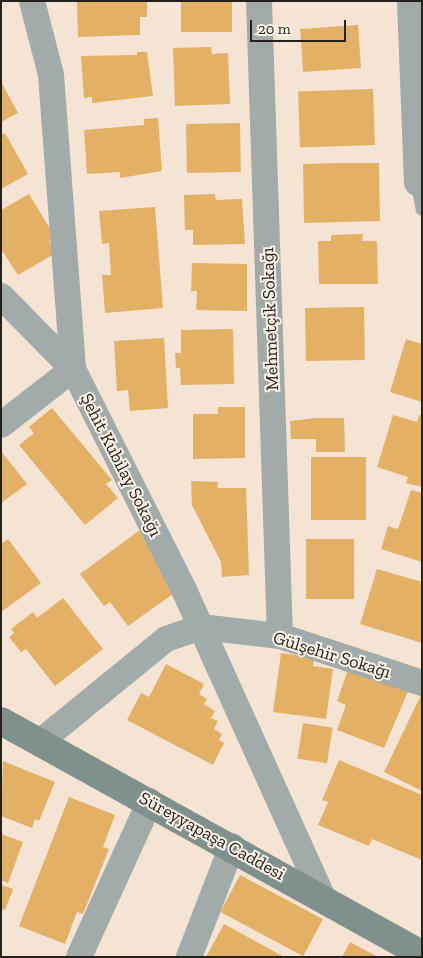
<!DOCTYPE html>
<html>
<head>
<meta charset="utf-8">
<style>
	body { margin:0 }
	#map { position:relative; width:423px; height:958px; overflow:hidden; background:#f5e3d4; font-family:"Zilla Slab",serif }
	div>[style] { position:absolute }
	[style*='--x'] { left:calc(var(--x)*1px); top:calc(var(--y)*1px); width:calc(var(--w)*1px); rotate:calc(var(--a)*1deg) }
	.building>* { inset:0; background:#e2b166; transform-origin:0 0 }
	.lane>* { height:12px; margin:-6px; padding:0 6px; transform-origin:6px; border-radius:6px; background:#a1acaa }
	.street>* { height:26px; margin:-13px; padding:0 13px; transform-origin:13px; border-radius:13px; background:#a1acaa }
	.secondary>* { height:28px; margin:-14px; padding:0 14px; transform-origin:14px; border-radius:14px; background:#80908d }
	span { translate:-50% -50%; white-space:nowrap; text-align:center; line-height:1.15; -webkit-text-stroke:4px #fcf2e8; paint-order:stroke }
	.street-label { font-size:18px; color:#26201a }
	.frame { position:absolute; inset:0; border:2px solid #26201a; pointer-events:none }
	.scale { position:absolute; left:250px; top:20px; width:96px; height:22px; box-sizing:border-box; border:2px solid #26201a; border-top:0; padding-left:6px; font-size:15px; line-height:18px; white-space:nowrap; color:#26201a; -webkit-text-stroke:4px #fcf2e8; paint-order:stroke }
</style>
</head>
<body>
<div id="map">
	<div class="building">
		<div style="clip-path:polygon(77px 1px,147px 1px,147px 17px,140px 17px,140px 35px,78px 37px)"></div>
		<div style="left:181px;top:1px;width:51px;height:31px"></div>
		<div style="left:358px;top:25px;width:43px;height:58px;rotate:86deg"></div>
		<div style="clip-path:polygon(211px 47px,212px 54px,228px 53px,230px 104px,175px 106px,173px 48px)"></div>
		<div style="clip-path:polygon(137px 52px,147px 52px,153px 96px,92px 103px,92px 97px,84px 98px,81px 56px,137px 55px)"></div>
		<div style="clip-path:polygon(1px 82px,18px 113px,1px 122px)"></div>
		<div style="left:373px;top:89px;width:56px;height:75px;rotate:88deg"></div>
		<div style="clip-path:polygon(158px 118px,162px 171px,120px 178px,120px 172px,87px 174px,84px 130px,144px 125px,144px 119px)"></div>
		<div style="left:240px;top:123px;width:49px;height:54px;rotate:89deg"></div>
		<div style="clip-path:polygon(5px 133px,28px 174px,1px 189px,1px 135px)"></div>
		<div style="clip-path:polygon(339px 163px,379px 163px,380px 221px,304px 223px,303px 164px)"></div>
		<div style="clip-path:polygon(29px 194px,55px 237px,49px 241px,56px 253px,18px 275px,1px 249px,1px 210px)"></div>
		<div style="clip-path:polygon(215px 194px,216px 200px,242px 199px,245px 244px,193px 245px,193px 230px,185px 230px,184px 195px)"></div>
		<div style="clip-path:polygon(155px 207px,163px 308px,105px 313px,102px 275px,111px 275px,109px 243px,102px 244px,99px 211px)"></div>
		<div style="clip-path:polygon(363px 234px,362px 241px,377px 241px,378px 284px,319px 284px,318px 241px,331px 241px,331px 235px)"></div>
		<div style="clip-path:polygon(192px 263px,247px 264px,247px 311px,196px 310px,197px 291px,191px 291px)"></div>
		<div style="left:364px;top:307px;width:53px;height:59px;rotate:89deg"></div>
		<div style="clip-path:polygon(233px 329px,234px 384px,181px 385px,180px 368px,176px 368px,175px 353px,181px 353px,181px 330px)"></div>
		<div style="clip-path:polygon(164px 338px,168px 408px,130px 411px,128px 390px,117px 391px,114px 341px)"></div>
		<div style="clip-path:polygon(406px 339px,422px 344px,422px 402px,390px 392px)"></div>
		<div style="clip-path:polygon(218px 407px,245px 407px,245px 458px,193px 459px,193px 414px,218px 414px)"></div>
		<div style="clip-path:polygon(52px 408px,112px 480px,106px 484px,118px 498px,85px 525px,19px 445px,34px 433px,29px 427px)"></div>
		<div style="clip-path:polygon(393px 415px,417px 422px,419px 415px,422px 416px,422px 487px,406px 483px,408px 477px,377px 467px)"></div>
		<div style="clip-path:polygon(316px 418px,344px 418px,345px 452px,316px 452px,316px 439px,291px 439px,290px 421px)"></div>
		<div style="clip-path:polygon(1px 451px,27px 484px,1px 503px)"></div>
		<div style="left:311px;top:457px;width:55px;height:63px"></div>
		<div style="clip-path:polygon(191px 481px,218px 482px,218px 488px,246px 488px,249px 575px,222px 577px,221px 562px,192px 505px)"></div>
		<div style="clip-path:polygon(411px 490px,422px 493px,422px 562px,381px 549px,388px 526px,398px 529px)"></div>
		<div style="clip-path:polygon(140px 530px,177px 591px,128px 626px,110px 602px,104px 606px,80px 574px)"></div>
		<div style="clip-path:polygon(8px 539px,41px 583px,1px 612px,1px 544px)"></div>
		<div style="left:306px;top:539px;width:48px;height:60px"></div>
		<div style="clip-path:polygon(377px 569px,422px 582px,422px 643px,360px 624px)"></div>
		<div style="clip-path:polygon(63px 598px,103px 649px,55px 686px,26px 649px,21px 652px,9px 637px,14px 633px,11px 629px,33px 612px,37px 618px)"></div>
		<div style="clip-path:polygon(281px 653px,314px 658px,313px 666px,333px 669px,326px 719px,273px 712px)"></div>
		<div style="clip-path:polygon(166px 664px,204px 684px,199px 694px,207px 699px,204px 704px,215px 711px,211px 718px,218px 721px,214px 729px,222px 734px,219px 740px,224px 743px,213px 765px,127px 720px,141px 693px,149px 697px)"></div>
		<div style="clip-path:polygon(350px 664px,409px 689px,384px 748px,337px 730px,346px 705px,337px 701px)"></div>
		<div style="clip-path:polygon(422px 693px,422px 791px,384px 772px)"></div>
		<div style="left:303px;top:723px;width:30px;height:36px;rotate:9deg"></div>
		<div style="clip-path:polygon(339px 760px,422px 795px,422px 860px,372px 839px,369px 846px,318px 825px,328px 802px,322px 800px)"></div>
		<div style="clip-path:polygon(3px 761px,55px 782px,39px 821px,35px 819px,32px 828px,1px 816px)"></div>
		<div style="clip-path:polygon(69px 797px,115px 815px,103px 847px,109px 849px,83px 914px,77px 912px,65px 944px,19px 926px)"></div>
		<div style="clip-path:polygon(1px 834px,23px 842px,8px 883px,1px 880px)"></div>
		<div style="left:240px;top:875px;width:94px;height:42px;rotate:28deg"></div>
		<div style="clip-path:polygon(1px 885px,13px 889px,5px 910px,1px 909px)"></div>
		<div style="clip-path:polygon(224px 924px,284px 957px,206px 957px)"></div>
		<div style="clip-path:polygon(350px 942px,378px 957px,342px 957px)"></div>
	</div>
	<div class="lane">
		<div style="--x:417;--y:183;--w:27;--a:80"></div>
	</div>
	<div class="street">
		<div style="--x:32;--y:1;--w:76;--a:75.6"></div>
		<div style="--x:51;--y:75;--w:295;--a:85.7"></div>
		<div style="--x:73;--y:369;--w:250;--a:63.3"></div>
		<div style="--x:185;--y:592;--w:336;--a:65.7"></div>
		<div style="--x:259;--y:1;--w:635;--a:88.11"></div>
		<div style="--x:410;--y:1;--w:182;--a:87.8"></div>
		<div style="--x:1;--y:296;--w:103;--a:45.4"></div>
		<div style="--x:73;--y:369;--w:91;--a:142.1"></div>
		<div style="--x:41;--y:741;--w:161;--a:-39.2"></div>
		<div style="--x:166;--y:639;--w:37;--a:-19"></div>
		<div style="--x:201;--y:627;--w:80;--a:6.5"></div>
		<div style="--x:280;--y:636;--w:150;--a:18.3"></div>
		<div style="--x:79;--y:957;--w:171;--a:-65.5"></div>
		<div style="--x:189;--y:957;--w:119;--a:-68.8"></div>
	</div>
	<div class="secondary">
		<div style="--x:1;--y:721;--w:481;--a:29"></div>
	</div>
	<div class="street-label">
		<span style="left:270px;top:319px;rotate:-92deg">Mehmetçik Sokağı</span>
		<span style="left:121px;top:465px;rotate:63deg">Şehit Kubilay Sokağı</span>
		<span style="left:332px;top:655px;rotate:17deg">Gülşehir Sokağı</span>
		<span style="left:212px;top:836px;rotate:29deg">Süreyyapaşa Caddesi</span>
	</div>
	<div class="frame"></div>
	<div class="scale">20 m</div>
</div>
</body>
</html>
